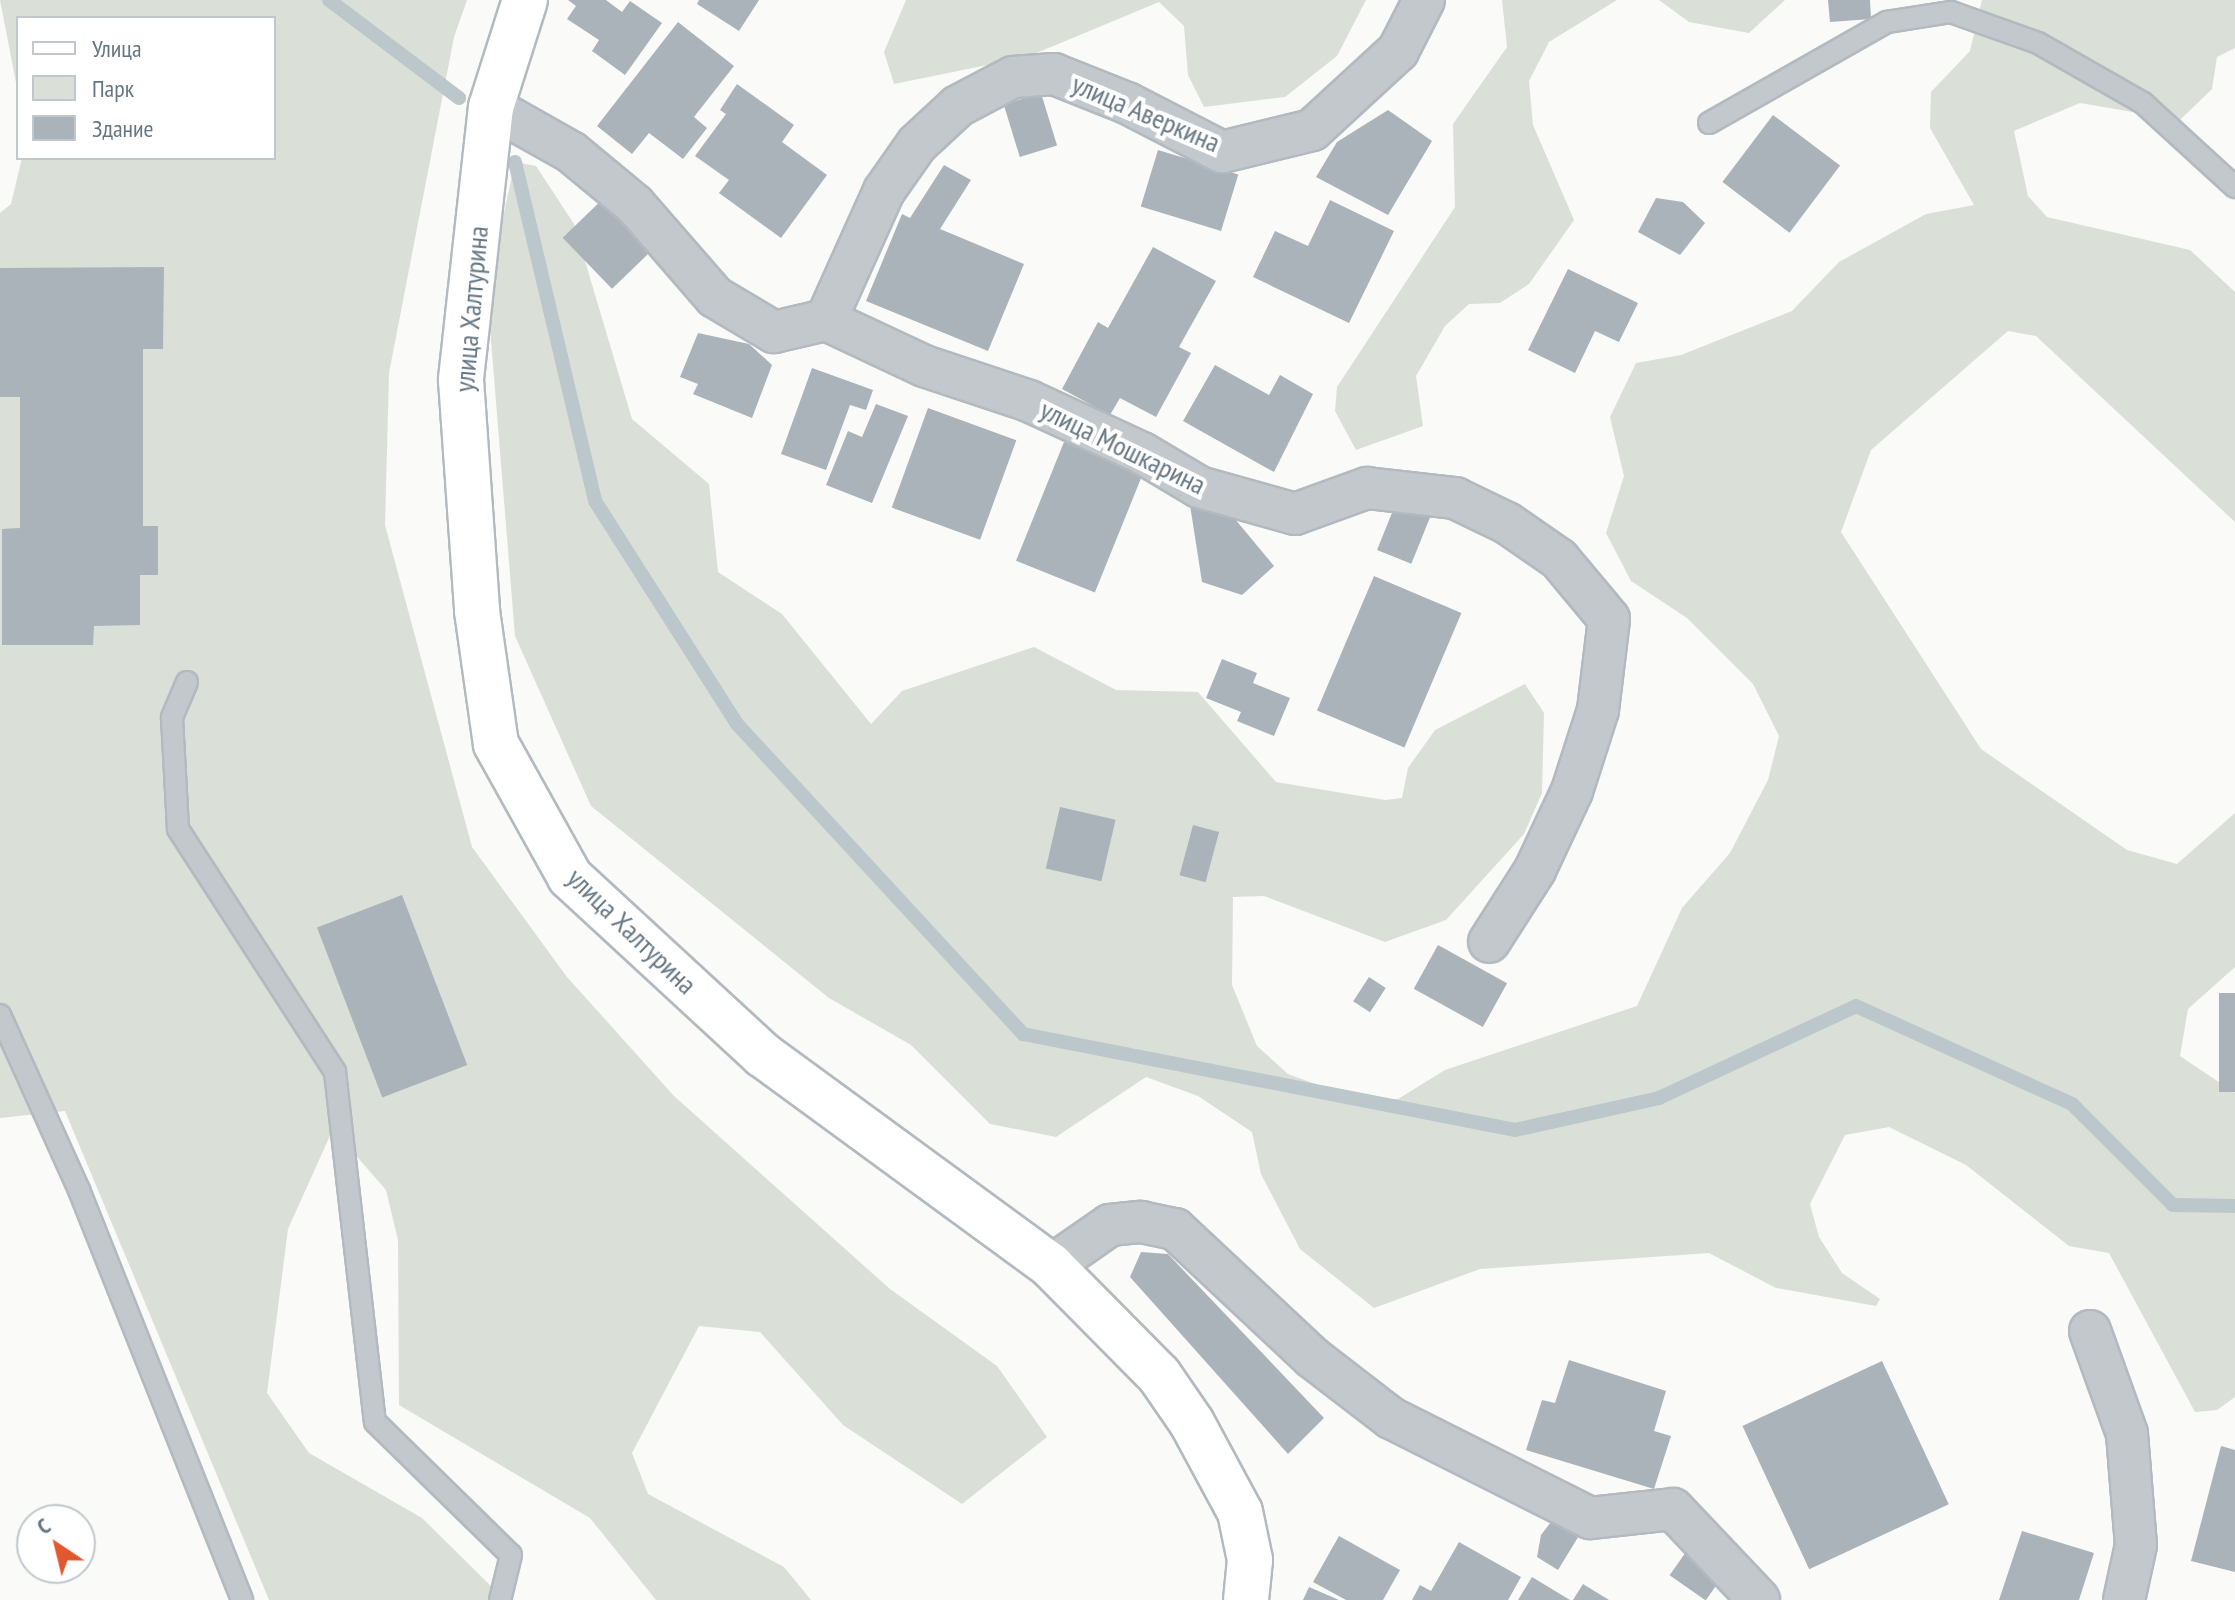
<!DOCTYPE html>
<html>
<head>
<meta charset="utf-8">
<style>
	body { margin:0 }
	#map { position:relative; width:2235px; height:1600px; overflow:hidden; background:#fafaf8; font-family:"PT Sans Narrow",sans-serif }
	div>[style] { position:absolute }
	[style*='--x'] { left:calc(var(--x)*1px); top:calc(var(--y)*1px); width:calc(var(--w)*1px); rotate:calc(var(--a)*1deg) }
	.green>* { inset:0; background:#dadfd7 }
	.stream>* { height:14px; margin:-7px; padding:0 7px; transform-origin:7px; border-radius:7px; background:#bbc7cb }
	.building>* { inset:0; background:#aab3b9; transform-origin:0 0 }
	.roads { filter:drop-shadow(2px 0 #b3babf) drop-shadow(-2px 0 #b3babf) drop-shadow(0 2px #b3babf) drop-shadow(0 -2px #b3babf) }
	.lane>* { height:20px; margin:-10px; padding:0 10px; transform-origin:10px; border-radius:10px; background:#c3c8cc }
	.street>* { height:40px; margin:-20px; padding:0 20px; transform-origin:20px; border-radius:20px; background:#c3c8cc }
	.secondary>* { height:44px; margin:-22px; padding:0 22px; transform-origin:22px; border-radius:22px; background:#fff }
	span { translate:-50% -50%; white-space:nowrap; text-align:center; line-height:1.15; -webkit-text-stroke:8px #fff; paint-order:stroke }
	.street-label { font-size:28px; color:#657683 }
	.legend { position:absolute; left:16px; top:16px; width:260px; height:144px; box-sizing:border-box; background:#fff; border:2px solid #c1c8cd; margin:0; padding:10px 14px; list-style:none; font-size:24px; color:#657683 }
	.legend li { display:flex; align-items:center; gap:16px; height:40px }
	.legend b { width:40px; border:2px solid #c1c8cd }
	.north { position:absolute; left:16px; top:1504px; width:80px; height:80px; box-sizing:border-box; background:#fff; border:2px solid #c1c8cd; border-radius:50%; rotate:325deg; font-size:22px; font-weight:700; line-height:32px; text-align:center; color:#657683 }
	.north::after { content:''; display:block; margin:auto; width:28px; height:36px; background:#e4572e; clip-path:polygon(50% 0,100% 100%,50% 72%,0 100%) }
</style>
</head>
<body>
<div id="map">
	<div class="green">
		<div style="clip-path:polygon(0 0,467px 0,454px 37px,389px 373px,385px 525px,472px 847px,567px 977px,674px 1096px,890px 1289px,997px 1366px,1047px 1437px,962px 1504px,843px 1425px,760px 1332px,699px 1326px,632px 1453px,648px 1494px,784px 1567px,811px 1600px,656px 1600px,590px 1518px,399px 1405px,398px 1240px,386px 1190px,333px 1129px,288px 1229px,267px 1393px,309px 1453px,422px 1518px,505px 1600px,269px 1600px,65px 1111px,0 1118px,0 213px,11px 204px,22px 158px,274px 158px,274px 18px,18px 18px,18px 93px)"></div>
		<div style="clip-path:polygon(906px 0,1366px 0,1337px 56px,1285px 97px,1204px 107px,1188px 75px,1184px 26px,1159px 2px,1027px 57px,894px 84px,884px 52px)"></div>
		<div style="clip-path:polygon(1502px 0,1617px 0,1549px 42px,1529px 81px,1533px 125px,1574px 220px,1529px 284px,1500px 303px,1469px 304px,1445px 326px,1416px 376px,1423px 426px,1356px 450px,1335px 411px,1337px 387px,1455px 207px,1453px 124px,1507px 47px)"></div>
		<div style="clip-path:polygon(1659px 0,1785px 0,1749px 33px,1689px 22px)"></div>
		<div style="clip-path:polygon(1982px 0,2235px 0,2235px 48px,2217px 57px,2212px 89px,2180px 120px,2080px 103px,2014px 131px,2028px 196px,2047px 217px,2190px 250px,2235px 292px,2235px 522px,2036px 336px,2008px 331px,1871px 450px,1841px 532px,1981px 749px,2127px 850px,2177px 864px,2235px 813px,2235px 967px,2188px 1009px,2180px 1056px,2235px 1093px,2235px 1397px,2217px 1410px,2195px 1412px,2109px 1253px,2069px 1246px,1966px 1165px,1889px 1127px,1845px 1135px,1810px 1204px,1819px 1237px,1842px 1273px,1880px 1299px,1876px 1306px,1776px 1288px,1709px 1253px,1480px 1269px,1374px 1308px,1300px 1249px,1261px 1174px,1252px 1132px,1198px 1096px,1146px 1077px,1056px 1137px,990px 1124px,911px 1045px,829px 998px,591px 806px,515px 636px,490px 328px,496px 249px,515px 162px,536px 166px,574px 224px,632px 419px,709px 484px,718px 572px,782px 614px,871px 724px,902px 691px,1034px 647px,1116px 690px,1198px 692px,1276px 782px,1385px 800px,1402px 798px,1408px 768px,1435px 730px,1525px 684px,1544px 713px,1542px 793px,1524px 834px,1446px 920px,1385px 942px,1264px 896px,1233px 897px,1232px 985px,1257px 1046px,1288px 1074px,1359px 1100px,1398px 1099px,1445px 1070px,1637px 1006px,1682px 908px,1730px 853px,1768px 780px,1779px 736px,1753px 684px,1687px 618px,1631px 581px,1606px 533px,1624px 476px,1610px 417px,1636px 363px,1681px 355px,1792px 311px,1839px 262px,1926px 214px,1974px 205px,1930px 128px,1931px 92px,1970px 51px)"></div>
	</div>
	<div class="stream">
		<div style="--x:329;--y:0;--w:163;--a:37"></div>
		<div style="--x:515;--y:162;--w:348;--a:76.7"></div>
		<div style="--x:595;--y:501;--w:264;--a:57.5"></div>
		<div style="--x:737;--y:724;--w:422;--a:47.3"></div>
		<div style="--x:1023;--y:1034;--w:501;--a:11.04"></div>
		<div style="--x:1515;--y:1130;--w:148;--a:-12.5"></div>
		<div style="--x:1659;--y:1098;--w:217;--a:-25"></div>
		<div style="--x:1856;--y:1006;--w:237;--a:24.4"></div>
		<div style="--x:2072;--y:1104;--w:143;--a:45"></div>
		<div style="--x:2173;--y:1205;--w:62;--a:0.9"></div>
	</div>
	<div class="building">
		<div style="clip-path:polygon(568px 0,606px 0,622px 12px,630px 1px,662px 23px,625px 75px,592px 51px,599px 40px,567px 19px,576px 6px)"></div>
		<div style="clip-path:polygon(699px 0,759px 0,739px 31px,697px 4px)"></div>
		<div style="clip-path:polygon(1828px 0,1870px 0,1871px 19px,1830px 22px)"></div>
		<div style="clip-path:polygon(678px 22px,734px 66px,694px 117px,707px 128px,683px 159px,649px 133px,632px 154px,597px 126px)"></div>
		<div style="clip-path:polygon(737px 84px,794px 125px,782px 142px,827px 175px,781px 238px,719px 193px,729px 180px,695px 156px,726px 114px,720px 110px)"></div>
		<div style="left:1041px;top:93px;width:55px;height:39px;rotate:73deg"></div>
		<div style="clip-path:polygon(1388px 110px,1432px 141px,1388px 215px,1316px 177px,1337px 142px)"></div>
		<div style="left:1773px;top:115px;width:84px;height:84px;rotate:37deg"></div>
		<div style="left:1158px;top:150px;width:84px;height:59px;rotate:17deg"></div>
		<div style="clip-path:polygon(944px 165px,971px 180px,940px 229px,1024px 264px,988px 351px,866px 301px,902px 214px,910px 218px)"></div>
		<div style="left:608px;top:194px;width:71px;height:63px;rotate:46deg"></div>
		<div style="clip-path:polygon(1656px 198px,1683px 202px,1705px 223px,1680px 255px,1638px 232px)"></div>
		<div style="clip-path:polygon(1330px 200px,1394px 231px,1349px 323px,1253px 277px,1275px 231px,1308px 246px)"></div>
		<div style="clip-path:polygon(1153px 247px,1216px 281px,1179px 347px,1191px 353px,1156px 417px,1120px 398px,1110px 415px,1062px 389px,1098px 322px,1108px 328px)"></div>
		<div style="clip-path:polygon(164px 267px,163px 349px,143px 349px,143px 526px,158px 526px,158px 575px,140px 575px,140px 625px,94px 626px,93px 645px,2px 645px,2px 529px,20px 528px,20px 397px,0 397px,0 268px)"></div>
		<div style="clip-path:polygon(1568px 269px,1638px 303px,1619px 342px,1595px 331px,1575px 373px,1528px 350px)"></div>
		<div style="clip-path:polygon(698px 333px,749px 344px,772px 365px,752px 418px,693px 394px,698px 384px,680px 377px)"></div>
		<div style="clip-path:polygon(1215px 365px,1269px 395px,1280px 375px,1313px 394px,1274px 472px,1183px 421px)"></div>
		<div style="clip-path:polygon(812px 368px,873px 390px,866px 410px,850px 405px,826px 470px,781px 454px)"></div>
		<div style="clip-path:polygon(876px 404px,908px 416px,872px 503px,826px 485px,848px 431px,862px 437px)"></div>
		<div style="left:928px;top:408px;width:94px;height:106px;rotate:20deg"></div>
		<div style="left:1064px;top:442px;width:85px;height:128px;rotate:22deg"></div>
		<div style="clip-path:polygon(1215px 495px,1274px 566px,1242px 595px,1202px 582px,1190px 505px)"></div>
		<div style="left:1398px;top:498px;width:37px;height:56px;rotate:22deg"></div>
		<div style="left:1374px;top:576px;width:95px;height:146px;rotate:23deg"></div>
		<div style="clip-path:polygon(1222px 659px,1257px 673px,1253px 683px,1290px 698px,1274px 736px,1237px 721px,1241px 712px,1206px 698px)"></div>
		<div style="left:1060px;top:807px;width:57px;height:63px;rotate:13deg"></div>
		<div style="left:1193px;top:825px;width:27px;height:52px;rotate:15deg"></div>
		<div style="left:402px;top:895px;width:182px;height:91px;rotate:69deg"></div>
		<div style="left:1438px;top:945px;width:79px;height:50px;rotate:29deg"></div>
		<div style="left:1369px;top:977px;width:20px;height:29px;rotate:33deg"></div>
		<div style="left:2219px;top:993px;width:16px;height:99px"></div>
		<div style="clip-path:polygon(1141px 1252px,1168px 1254px,1324px 1418px,1288px 1454px,1130px 1277px)"></div>
		<div style="clip-path:polygon(1569px 1360px,1666px 1391px,1654px 1431px,1671px 1436px,1654px 1489px,1526px 1450px,1542px 1400px,1555px 1403px)"></div>
		<div style="left:1882px;top:1361px;width:158px;height:154px;rotate:65deg"></div>
		<div style="clip-path:polygon(2221px 1446px,2235px 1450px,2235px 1572px,2191px 1561px)"></div>
		<div style="clip-path:polygon(1554px 1518px,1580px 1534px,1558px 1570px,1537px 1557px,1541px 1535px)"></div>
		<div style="clip-path:polygon(2022px 1531px,2094px 1553px,2079px 1600px,1999px 1600px)"></div>
		<div style="clip-path:polygon(1339px 1536px,1400px 1570px,1383px 1600px,1346px 1600px,1313px 1582px)"></div>
		<div style="clip-path:polygon(1459px 1542px,1521px 1577px,1508px 1600px,1412px 1600px,1420px 1585px,1431px 1591px)"></div>
		<div style="left:1688px;top:1549px;width:44px;height:32px;rotate:35deg"></div>
		<div style="clip-path:polygon(1532px 1577px,1570px 1600px,1518px 1600px)"></div>
		<div style="clip-path:polygon(1583px 1584px,1609px 1600px,1573px 1600px)"></div>
		<div style="clip-path:polygon(1309px 1587px,1339px 1600px,1303px 1600px)"></div>
	</div>
	<div class="roads">
		<div class="lane">
			<div style="--x:1709;--y:123;--w:205;--a:-29.6"></div>
			<div style="--x:1887;--y:22;--w:65;--a:-8.9"></div>
			<div style="--x:1951;--y:12;--w:92;--a:19.6"></div>
			<div style="--x:2038;--y:43;--w:121;--a:29.7"></div>
			<div style="--x:2143;--y:103;--w:125;--a:42.4"></div>
			<div style="--x:187;--y:682;--w:39;--a:113"></div>
			<div style="--x:172;--y:718;--w:111;--a:86.9"></div>
			<div style="--x:178;--y:829;--w:289;--a:57.1"></div>
			<div style="--x:335;--y:1072;--w:352;--a:83.5"></div>
			<div style="--x:375;--y:1422;--w:190;--a:44.4"></div>
			<div style="--x:511;--y:1555;--w:46;--a:103.7"></div>
			<div style="--x:0;--y:1015;--w:192;--a:65.7"></div>
			<div style="--x:79;--y:1190;--w:441;--a:68.3"></div>
		</div>
		<div class="street">
			<div style="--x:491;--y:107;--w:92;--a:29.4"></div>
			<div style="--x:571;--y:152;--w:83;--a:39.6"></div>
			<div style="--x:635;--y:205;--w:122;--a:49"></div>
			<div style="--x:715;--y:297;--w:69;--a:30.7"></div>
			<div style="--x:774;--y:332;--w:53;--a:-13"></div>
			<div style="--x:826;--y:320;--w:141;--a:-65.8"></div>
			<div style="--x:884;--y:191;--w:57;--a:-54.9"></div>
			<div style="--x:917;--y:144;--w:56;--a:-42.8"></div>
			<div style="--x:958;--y:106;--w:62;--a:-27.8"></div>
			<div style="--x:1013;--y:77;--w:41;--a:-4.2"></div>
			<div style="--x:1054;--y:74;--w:79;--a:21.7"></div>
			<div style="--x:1127;--y:103;--w:107;--a:27.3"></div>
			<div style="--x:1222;--y:152;--w:93;--a:-13.7"></div>
			<div style="--x:1312;--y:130;--w:117;--a:-42.6"></div>
			<div style="--x:1398;--y:51;--w:57;--a:-63"></div>
			<div style="--x:826;--y:320;--w:108;--a:25.1"></div>
			<div style="--x:924;--y:366;--w:111;--a:18.4"></div>
			<div style="--x:1029;--y:401;--w:124;--a:24.7"></div>
			<div style="--x:1142;--y:453;--w:66;--a:30.8"></div>
			<div style="--x:1199;--y:487;--w:100;--a:15.7"></div>
			<div style="--x:1295;--y:514;--w:77;--a:-19.9"></div>
			<div style="--x:1367;--y:488;--w:89;--a:6.5"></div>
			<div style="--x:1455;--y:498;--w:58;--a:25.7"></div>
			<div style="--x:1507;--y:523;--w:63;--a:34.7"></div>
			<div style="--x:1559;--y:559;--w:78;--a:50.2"></div>
			<div style="--x:1609;--y:619;--w:92;--a:96.9"></div>
			<div style="--x:1598;--y:710;--w:85;--a:107.8"></div>
			<div style="--x:1572;--y:791;--w:87;--a:115.1"></div>
			<div style="--x:1535;--y:870;--w:85;--a:122.6"></div>
			<div style="--x:1051;--y:1266;--w:72;--a:-34.8"></div>
			<div style="--x:1110;--y:1225;--w:31;--a:-6"></div>
			<div style="--x:1141;--y:1222;--w:35;--a:12"></div>
			<div style="--x:1175;--y:1229;--w:189;--a:43.1"></div>
			<div style="--x:1313;--y:1358;--w:98;--a:37.6"></div>
			<div style="--x:1391;--y:1418;--w:223;--a:26.7"></div>
			<div style="--x:1590;--y:1518;--w:83;--a:-6.2"></div>
			<div style="--x:1673;--y:1509;--w:125;--a:46.6"></div>
			<div style="--x:2090;--y:1331;--w:109;--a:70.2"></div>
			<div style="--x:2127;--y:1434;--w:111;--a:85.4"></div>
			<div style="--x:2136;--y:1545;--w:56;--a:102.3"></div>
		</div>
		<div class="secondary">
			<div style="--x:525;--y:0;--w:112;--a:107.6"></div>
			<div style="--x:491;--y:107;--w:275;--a:96.3"></div>
			<div style="--x:461;--y:380;--w:232;--a:86"></div>
			<div style="--x:477;--y:611;--w:134;--a:81.9"></div>
			<div style="--x:496;--y:744;--w:152;--a:60.9"></div>
			<div style="--x:570;--y:877;--w:263;--a:42.7"></div>
			<div style="--x:763;--y:1055;--w:357;--a:36.2"></div>
			<div style="--x:1051;--y:1266;--w:153;--a:45.3"></div>
			<div style="--x:1159;--y:1375;--w:58;--a:55.5"></div>
			<div style="--x:1192;--y:1423;--w:101;--a:61.7"></div>
			<div style="--x:1240;--y:1512;--w:49;--a:78.2"></div>
			<div style="--x:1250;--y:1560;--w:40;--a:95.7"></div>
		</div>
	</div>
	<div class="street-label">
		<span style="left:1146px;top:113px;rotate:23deg">улица Аверкина</span>
		<span style="left:471px;top:309px;rotate:-85deg">улица Халтурина</span>
		<span style="left:1123px;top:447px;rotate:26deg">улица Мошкарина</span>
		<span style="left:632px;top:931px;rotate:44deg">улица Халтурина</span>
	</div>
	<ul class="legend">
	<li><b style="height:10px;background:#fff"></b>Улица</li>
	<li><b style="height:22px;background:#dadfd7"></b>Парк</li>
	<li><b style="height:22px;background:#aab3b9"></b>Здание</li>
	</ul>
	<div class="north">С</div>
</div>
</body>
</html>
